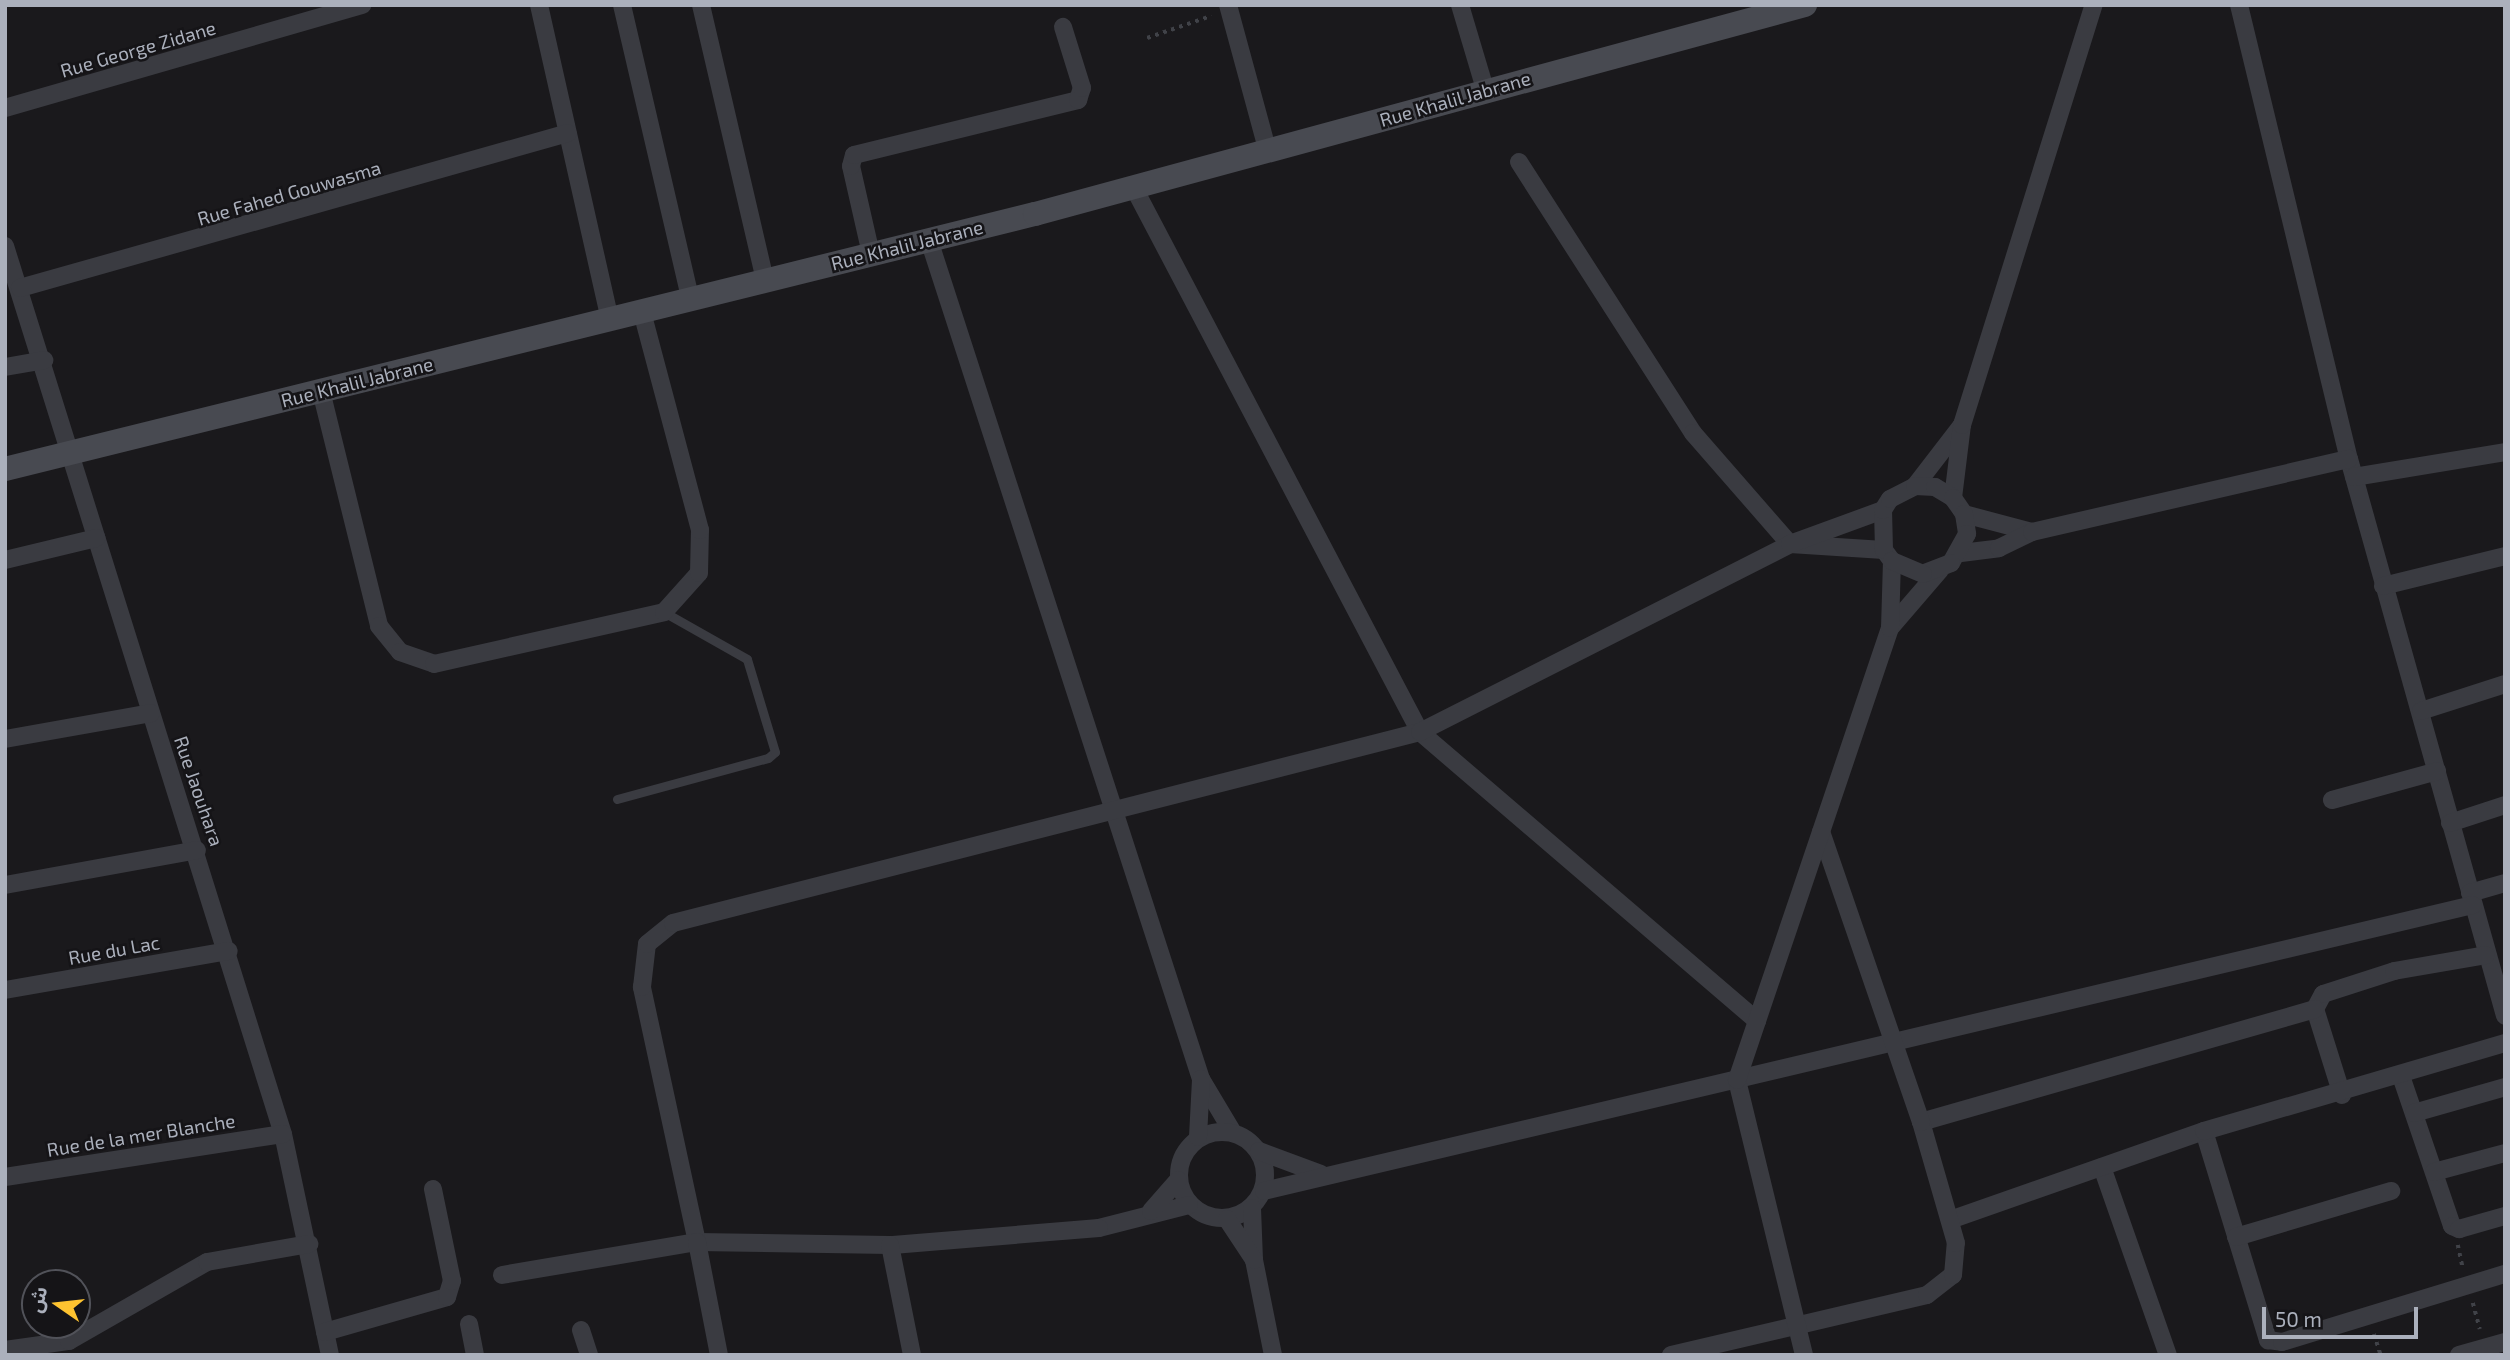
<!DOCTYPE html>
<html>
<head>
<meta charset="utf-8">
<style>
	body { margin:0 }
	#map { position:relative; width:2510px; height:1360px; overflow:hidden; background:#1a191c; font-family:"Exo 2","Noto Sans Arabic",sans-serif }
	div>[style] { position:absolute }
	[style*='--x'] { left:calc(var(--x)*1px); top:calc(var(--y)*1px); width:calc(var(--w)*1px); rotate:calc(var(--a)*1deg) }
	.path>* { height:3.5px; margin-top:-1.75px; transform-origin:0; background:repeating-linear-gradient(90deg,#404248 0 3.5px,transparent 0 8.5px) }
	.lane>* { height:9px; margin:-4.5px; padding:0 4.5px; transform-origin:4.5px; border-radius:4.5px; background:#3a3b41 }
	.street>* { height:18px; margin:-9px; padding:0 9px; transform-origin:9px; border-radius:9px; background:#3a3b41 }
	.street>.ring { margin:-9px; padding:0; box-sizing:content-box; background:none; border:18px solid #3a3b41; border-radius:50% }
	.secondary>* { height:24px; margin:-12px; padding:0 12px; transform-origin:12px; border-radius:12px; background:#484a51 }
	span { translate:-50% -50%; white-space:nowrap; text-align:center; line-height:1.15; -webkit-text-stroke:5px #151417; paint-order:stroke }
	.street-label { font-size:19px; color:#abb0bc }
	.frame { position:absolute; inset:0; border:7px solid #abb0bc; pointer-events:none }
	.north { position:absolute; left:21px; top:1269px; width:70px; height:70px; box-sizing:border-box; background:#151417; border:2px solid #515259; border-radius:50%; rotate:284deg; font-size:19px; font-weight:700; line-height:28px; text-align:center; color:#abb0bc }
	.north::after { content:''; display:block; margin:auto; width:24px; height:32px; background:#fec330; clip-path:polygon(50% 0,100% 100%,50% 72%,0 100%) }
	.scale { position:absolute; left:2262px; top:1307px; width:156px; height:32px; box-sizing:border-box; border:4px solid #abb0bc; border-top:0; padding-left:9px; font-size:21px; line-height:24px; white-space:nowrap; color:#abb0bc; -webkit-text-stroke:5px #151417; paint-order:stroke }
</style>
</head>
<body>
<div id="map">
	<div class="path">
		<div style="--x:1147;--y:38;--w:68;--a:-19"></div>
		<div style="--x:2458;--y:1245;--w:25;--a:78"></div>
		<div style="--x:2473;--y:1303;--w:27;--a:75"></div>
		<div style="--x:2374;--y:1334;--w:22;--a:72"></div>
	</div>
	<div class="lane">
		<div style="--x:617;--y:799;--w:156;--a:-15.2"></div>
		<div style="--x:768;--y:758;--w:9;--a:-41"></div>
		<div style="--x:775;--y:752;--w:97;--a:-106.8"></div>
		<div style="--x:747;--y:659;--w:95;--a:-150.5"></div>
	</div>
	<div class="street">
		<div style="--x:539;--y:5;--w:323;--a:77.3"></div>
		<div style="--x:622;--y:5;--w:301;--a:76.9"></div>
		<div style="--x:701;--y:5;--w:281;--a:76.9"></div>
		<div style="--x:1228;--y:5;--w:152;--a:74.8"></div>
		<div style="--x:1460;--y:5;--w:88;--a:73.4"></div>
		<div style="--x:2239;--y:5;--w:467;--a:76.4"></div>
		<div style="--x:2349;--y:459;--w:578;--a:74.35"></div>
		<div style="--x:5;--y:108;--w:372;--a:-16.1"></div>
		<div style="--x:1519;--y:162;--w:322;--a:57.3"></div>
		<div style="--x:1693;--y:433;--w:147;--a:48.9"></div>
		<div style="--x:1790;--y:544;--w:94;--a:3.7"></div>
		<div style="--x:1134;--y:188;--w:615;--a:62.27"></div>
		<div style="--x:1420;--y:732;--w:444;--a:40.6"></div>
		<div style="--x:929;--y:240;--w:882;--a:72.04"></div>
		<div style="--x:1201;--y:1079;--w:61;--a:59.2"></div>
		<div style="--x:5;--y:246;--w:930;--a:72.62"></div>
		<div style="--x:283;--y:1134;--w:226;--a:78"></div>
		<div style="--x:871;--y:254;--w:90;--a:-102.8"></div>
		<div style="--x:851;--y:166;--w:11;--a:-75"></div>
		<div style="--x:854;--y:155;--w:231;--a:-13.8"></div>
		<div style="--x:1078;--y:100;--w:13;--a:-72"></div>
		<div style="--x:1082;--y:88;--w:64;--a:-107.3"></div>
		<div style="--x:20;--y:288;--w:569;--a:-15.79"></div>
		<div style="--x:5;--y:367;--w:40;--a:-10"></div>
		<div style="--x:321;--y:391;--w:242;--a:76.1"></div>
		<div style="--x:379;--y:626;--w:33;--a:51"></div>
		<div style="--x:400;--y:652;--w:36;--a:19"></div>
		<div style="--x:434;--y:664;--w:236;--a:-12.7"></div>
		<div style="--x:664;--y:612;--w:52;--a:-48.1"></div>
		<div style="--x:699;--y:573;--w:43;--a:-88.7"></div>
		<div style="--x:700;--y:530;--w:226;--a:-104.9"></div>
		<div style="--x:2354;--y:477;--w:153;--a:-9.4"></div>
		<div style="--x:1915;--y:486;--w:77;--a:-52.4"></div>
		<div style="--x:1953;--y:498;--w:74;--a:-83"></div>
		<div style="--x:1962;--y:425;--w:440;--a:-72.6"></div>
		<div style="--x:1964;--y:514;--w:70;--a:14.8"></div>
		<div style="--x:1961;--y:553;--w:38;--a:-7"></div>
		<div style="--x:1999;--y:548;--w:37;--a:-26"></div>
		<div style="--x:2032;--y:532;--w:325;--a:-13"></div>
		<div style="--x:5;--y:560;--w:94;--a:-13.6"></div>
		<div style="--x:2383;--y:586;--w:126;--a:-13.8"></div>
		<div style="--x:1890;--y:628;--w:77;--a:-49.2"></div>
		<div style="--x:2421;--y:711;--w:88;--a:-17.8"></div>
		<div style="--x:5;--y:739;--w:148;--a:-10.1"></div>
		<div style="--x:2332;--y:800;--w:109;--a:-15.4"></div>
		<div style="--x:2450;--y:823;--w:58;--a:-18.1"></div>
		<div style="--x:5;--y:885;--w:195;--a:-10.3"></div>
		<div style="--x:2470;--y:893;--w:36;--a:-16"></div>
		<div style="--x:5;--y:990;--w:227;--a:-9.9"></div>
		<div style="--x:2401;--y:1076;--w:158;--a:71.2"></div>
		<div style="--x:2452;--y:1226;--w:8;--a:23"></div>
		<div style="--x:2459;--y:1229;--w:48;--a:-15.8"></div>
		<div style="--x:2342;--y:1095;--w:90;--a:-107.4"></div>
		<div style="--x:2315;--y:1009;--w:17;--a:-62"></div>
		<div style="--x:2323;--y:994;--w:75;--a:-17.9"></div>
		<div style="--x:2394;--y:971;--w:93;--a:-9.9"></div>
		<div style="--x:2414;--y:1113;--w:95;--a:-15.9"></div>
		<div style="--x:1921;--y:1122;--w:410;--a:-16"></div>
		<div style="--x:2204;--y:1131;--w:219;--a:73"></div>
		<div style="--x:2268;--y:1340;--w:14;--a:8"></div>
		<div style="--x:2282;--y:1342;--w:233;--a:-17"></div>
		<div class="ring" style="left:1179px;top:1132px;width:68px;height:68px"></div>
		<div style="--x:1198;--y:1137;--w:58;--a:-87"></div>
		<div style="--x:1259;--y:1151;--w:66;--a:20.4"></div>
		<div style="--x:2102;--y:1167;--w:199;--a:70.7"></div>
		<div style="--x:2434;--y:1172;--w:73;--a:-15"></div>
		<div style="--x:5;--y:1177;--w:281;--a:-8.8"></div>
		<div style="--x:1264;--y:1191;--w:1242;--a:-13.31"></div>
		<div style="--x:1189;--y:1205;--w:93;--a:165.7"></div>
		<div style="--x:1099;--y:1228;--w:210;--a:175.3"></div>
		<div style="--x:890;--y:1245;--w:193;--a:-179.1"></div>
		<div style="--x:697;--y:1242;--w:261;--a:-102.2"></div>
		<div style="--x:642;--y:987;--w:43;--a:-83.4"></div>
		<div style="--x:647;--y:944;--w:33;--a:-39"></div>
		<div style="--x:673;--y:923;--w:771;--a:-14.34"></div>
		<div style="--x:1420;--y:732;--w:415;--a:-26.9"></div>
		<div style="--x:1790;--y:544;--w:99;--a:-20.1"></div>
		<div style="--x:1252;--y:1208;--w:52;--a:87.8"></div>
		<div style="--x:1254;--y:1260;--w:97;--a:78.7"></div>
		<div style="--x:1151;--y:1211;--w:41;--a:-48.9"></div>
		<div style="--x:1227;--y:1219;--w:49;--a:56.6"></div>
		<div style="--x:1950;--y:1220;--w:269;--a:-19.3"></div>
		<div style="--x:2204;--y:1131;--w:314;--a:-16.3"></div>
		<div style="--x:2236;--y:1237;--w:162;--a:-16.5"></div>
		<div style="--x:890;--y:1245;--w:112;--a:78.7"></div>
		<div style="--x:502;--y:1275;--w:198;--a:-9.6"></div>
		<div style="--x:697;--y:1242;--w:115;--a:79"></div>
		<div style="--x:469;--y:1324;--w:32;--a:79"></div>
		<div style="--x:581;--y:1330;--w:26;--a:72"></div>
		<div style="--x:325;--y:1332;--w:127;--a:-16"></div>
		<div style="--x:447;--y:1297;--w:17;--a:-73"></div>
		<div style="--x:452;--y:1281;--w:94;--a:-101.7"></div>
		<div style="--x:5;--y:1350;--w:65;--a:-8"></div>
		<div style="--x:69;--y:1341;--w:159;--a:-29.8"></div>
		<div style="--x:207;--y:1262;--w:104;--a:-10"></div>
		<div style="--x:1671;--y:1355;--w:263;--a:-13.2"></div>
		<div style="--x:1927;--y:1295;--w:33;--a:-38"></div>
		<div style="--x:1953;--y:1275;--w:32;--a:-85"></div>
		<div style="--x:1956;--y:1243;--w:126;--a:-106.1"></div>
		<div style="--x:1921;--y:1122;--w:307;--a:-109"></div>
		<div style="--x:1804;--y:1355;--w:283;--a:-103.7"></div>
		<div style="--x:1737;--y:1080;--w:477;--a:-71.3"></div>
		<div style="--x:1890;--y:628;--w:67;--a:-88.3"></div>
		<div style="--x:1892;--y:561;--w:14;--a:-126"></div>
		<div style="--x:1884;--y:550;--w:40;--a:-91.4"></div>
		<div style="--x:1883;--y:510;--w:13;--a:-58"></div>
		<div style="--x:1890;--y:499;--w:28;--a:-27"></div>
		<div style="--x:1915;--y:486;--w:20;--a:3"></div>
		<div style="--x:1935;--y:487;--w:21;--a:31"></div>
		<div style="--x:1953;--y:498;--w:19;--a:55"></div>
		<div style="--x:1964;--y:514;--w:20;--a:81"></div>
		<div style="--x:1967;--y:534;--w:33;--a:119"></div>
		<div style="--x:1951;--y:563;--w:30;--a:159"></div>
		<div style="--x:1923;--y:574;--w:34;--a:-157"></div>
		<div style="--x:2459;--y:1355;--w:48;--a:-15.8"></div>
	</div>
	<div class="secondary">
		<div style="--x:5;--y:469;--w:1061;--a:-13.91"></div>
		<div style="--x:1035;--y:214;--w:798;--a:-15.19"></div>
	</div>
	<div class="street-label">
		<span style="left:138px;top:49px;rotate:-16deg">Rue George Zidane</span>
		<span style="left:1455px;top:99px;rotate:-16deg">Rue Khalil Jabrane</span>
		<span style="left:289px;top:193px;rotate:-16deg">Rue Fahed Gouwasma</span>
		<span style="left:907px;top:245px;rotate:-14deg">Rue Khalil Jabrane</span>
		<span style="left:357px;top:382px;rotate:-14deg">Rue Khalil Jabrane</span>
		<span style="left:199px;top:791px;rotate:71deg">Rue Jaouhara</span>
		<span style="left:114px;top:950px;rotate:-10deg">Rue du Lac</span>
		<span style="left:141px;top:1135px;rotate:-9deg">Rue de la mer Blanche</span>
	</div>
	<div class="frame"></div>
	<div class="north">ش</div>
	<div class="scale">50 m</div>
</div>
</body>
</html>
